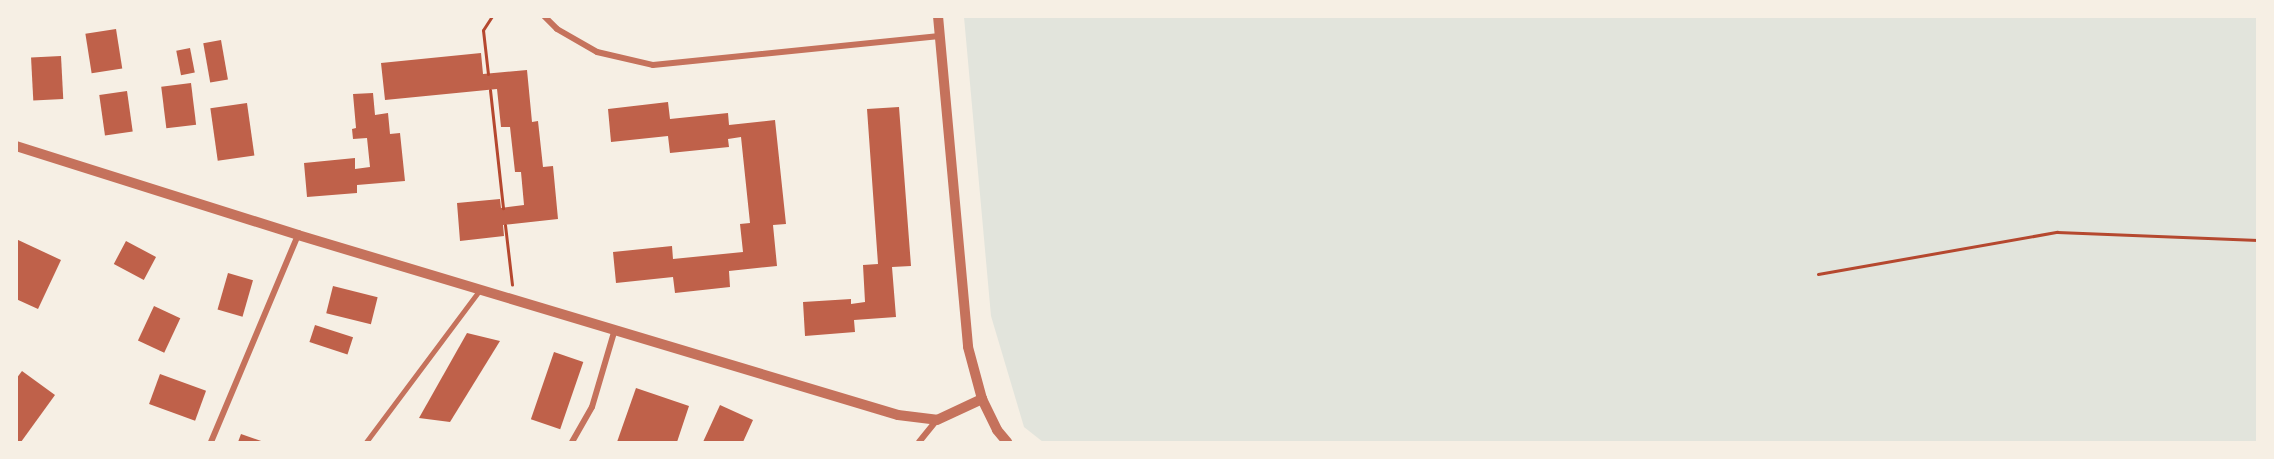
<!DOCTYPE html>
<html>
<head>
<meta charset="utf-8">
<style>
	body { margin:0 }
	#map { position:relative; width:2274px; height:459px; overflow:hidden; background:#f6efe4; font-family:"Nunito Sans",sans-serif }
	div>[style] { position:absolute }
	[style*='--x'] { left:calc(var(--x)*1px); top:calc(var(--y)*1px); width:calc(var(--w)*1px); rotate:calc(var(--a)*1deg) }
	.green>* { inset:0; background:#e2e4dc }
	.building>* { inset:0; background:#bf614a; transform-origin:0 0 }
	.path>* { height:3px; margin:-1.5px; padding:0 1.5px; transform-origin:1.5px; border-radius:1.5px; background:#b5482f }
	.service>* { height:4.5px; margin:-2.25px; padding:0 2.25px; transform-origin:2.25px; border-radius:2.25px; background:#c5725c }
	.minor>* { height:6px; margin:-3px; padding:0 3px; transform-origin:3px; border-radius:3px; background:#c5725c }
	.tertiary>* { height:10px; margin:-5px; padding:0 5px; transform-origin:5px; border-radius:5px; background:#c5725c }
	span { translate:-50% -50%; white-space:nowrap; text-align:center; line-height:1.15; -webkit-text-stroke:6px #f6efe4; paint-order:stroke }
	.frame { position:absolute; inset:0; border:18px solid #f6efe4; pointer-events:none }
</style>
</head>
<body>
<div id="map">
	<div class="green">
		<div style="clip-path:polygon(964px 17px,2257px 17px,2257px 442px,1043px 442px,1024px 427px,991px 316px)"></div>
	</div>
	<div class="building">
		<div style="left:116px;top:29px;width:40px;height:31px;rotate:81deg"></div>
		<div style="left:221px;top:40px;width:40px;height:18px;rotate:80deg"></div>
		<div style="left:190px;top:48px;width:25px;height:14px;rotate:79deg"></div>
		<div style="clip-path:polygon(481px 53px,483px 74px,527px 70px,532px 122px,538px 121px,543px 167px,553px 166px,558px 219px,503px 225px,504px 236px,460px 241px,457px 203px,500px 199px,501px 208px,524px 205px,521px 172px,515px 172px,510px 127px,501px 127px,497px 89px,385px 100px,381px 63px)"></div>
		<div style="left:61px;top:56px;width:43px;height:30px;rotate:87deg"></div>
		<div style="left:191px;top:83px;width:42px;height:30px;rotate:83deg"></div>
		<div style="left:127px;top:91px;width:41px;height:28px;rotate:82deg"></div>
		<div style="clip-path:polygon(373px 93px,375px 115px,388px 113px,390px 134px,400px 133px,405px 181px,357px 185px,357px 193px,307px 197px,304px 163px,355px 158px,355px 169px,370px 167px,367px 138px,353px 139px,352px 129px,356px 128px,353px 94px)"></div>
		<div style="clip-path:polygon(668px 102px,670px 119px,728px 113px,729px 125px,775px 120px,786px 224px,773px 225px,777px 266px,729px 271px,730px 287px,675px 293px,673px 277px,616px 283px,613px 252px,672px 246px,673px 259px,743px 252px,740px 224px,750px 223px,741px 137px,728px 139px,729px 147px,670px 153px,668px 136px,611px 142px,608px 109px)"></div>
		<div style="left:247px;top:103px;width:53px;height:37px;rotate:82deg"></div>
		<div style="clip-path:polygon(899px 107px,911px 266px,892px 267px,896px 317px,854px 320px,855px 332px,805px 336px,803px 302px,851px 299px,851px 304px,865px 302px,863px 265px,878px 264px,867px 109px)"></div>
		<div style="clip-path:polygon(16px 239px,61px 260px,38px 309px,16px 299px)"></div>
		<div style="left:126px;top:241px;width:34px;height:26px;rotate:28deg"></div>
		<div style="left:228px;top:273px;width:26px;height:38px;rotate:16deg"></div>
		<div style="left:333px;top:286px;width:46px;height:28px;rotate:14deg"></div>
		<div style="left:154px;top:306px;width:29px;height:38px;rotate:25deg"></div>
		<div style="left:315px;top:325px;width:40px;height:18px;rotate:18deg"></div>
		<div style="clip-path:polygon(467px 333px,500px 341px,450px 422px,419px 418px)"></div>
		<div style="left:554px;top:352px;width:31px;height:71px;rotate:19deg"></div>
		<div style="clip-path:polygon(22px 371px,55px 395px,21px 442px,16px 442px,16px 379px)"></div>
		<div style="left:160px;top:374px;width:49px;height:32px;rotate:20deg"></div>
		<div style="clip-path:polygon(636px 388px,689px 406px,677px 442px,617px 442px)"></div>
		<div style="clip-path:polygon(720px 405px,753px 420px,743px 442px,703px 442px)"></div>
		<div style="clip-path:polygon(241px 434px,264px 442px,238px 442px)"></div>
	</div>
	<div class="path">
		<div style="--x:488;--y:74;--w:44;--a:-96.5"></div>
		<div style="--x:483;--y:30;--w:17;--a:-57"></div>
		<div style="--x:490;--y:90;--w:119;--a:83.7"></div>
		<div style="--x:505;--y:225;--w:60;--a:83.3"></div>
		<div style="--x:1818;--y:274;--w:243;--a:-10"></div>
		<div style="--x:2057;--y:232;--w:201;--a:2.3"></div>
	</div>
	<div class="service">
		<div style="--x:366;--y:442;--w:189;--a:-53.2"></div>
	</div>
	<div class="minor">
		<div style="--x:544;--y:16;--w:18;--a:45"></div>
		<div style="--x:557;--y:29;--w:46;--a:29.9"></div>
		<div style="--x:597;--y:52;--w:57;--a:13.1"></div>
		<div style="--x:653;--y:65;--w:288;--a:-5.8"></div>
		<div style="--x:211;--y:442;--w:225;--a:-67.2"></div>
		<div style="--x:572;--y:442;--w:40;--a:-60.3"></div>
		<div style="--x:592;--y:407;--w:81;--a:-73.6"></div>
		<div style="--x:919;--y:442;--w:28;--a:-51"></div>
	</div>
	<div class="tertiary">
		<div style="--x:938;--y:16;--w:332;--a:84.8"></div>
		<div style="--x:968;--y:347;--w:54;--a:74.9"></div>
		<div style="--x:982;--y:399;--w:34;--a:64"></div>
		<div style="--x:997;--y:430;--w:16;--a:50"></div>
		<div style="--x:16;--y:146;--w:296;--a:17.5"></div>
		<div style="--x:298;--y:235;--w:626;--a:16.7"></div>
		<div style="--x:898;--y:415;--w:39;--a:7"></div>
		<div style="--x:937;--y:420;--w:50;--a:-25"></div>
	</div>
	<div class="frame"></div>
</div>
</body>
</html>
